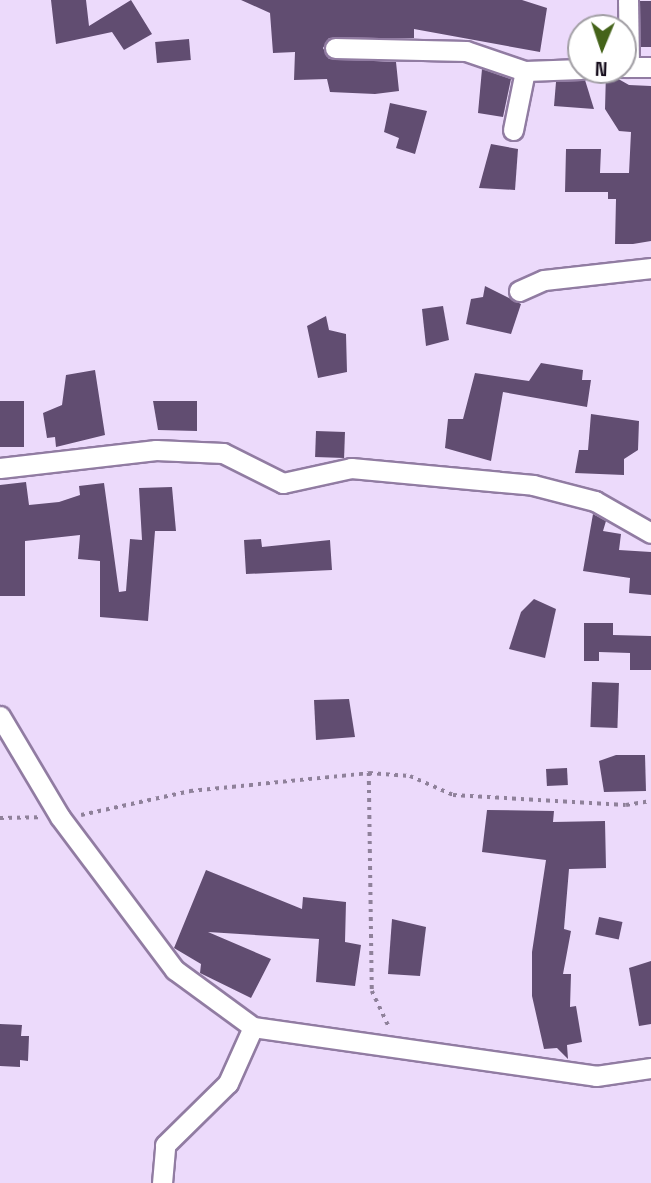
<!DOCTYPE html>
<html>
<head>
<meta charset="utf-8">
<style>
	body { margin:0 }
	#map { position:relative; width:651px; height:1183px; overflow:hidden; background:#ecdafb; font-family:"Space Grotesk",sans-serif }
	div>[style] { position:absolute }
	[style*='--x'] { left:calc(var(--x)*1px); top:calc(var(--y)*1px); width:calc(var(--w)*1px); rotate:calc(var(--a)*1deg) }
	.building>* { inset:0; background:#614d71; transform-origin:0 0 }
	.path>* { height:3.5px; margin-top:-1.75px; transform-origin:0; background:repeating-linear-gradient(90deg,#8f819a 0 3.5px,transparent 0 8.5px) }
	.roads { filter:drop-shadow(2px 0 #917ca2) drop-shadow(-2px 0 #917ca2) drop-shadow(0 2px #917ca2) drop-shadow(0 -2px #917ca2) }
	.minor>* { height:19px; margin:-9.5px; padding:0 9.5px; transform-origin:9.5px; border-radius:9.5px; background:#fff }
	span { translate:-50% -50%; white-space:nowrap; text-align:center; line-height:1.15; -webkit-text-stroke:7px #fff; paint-order:stroke }
	.north { position:absolute; left:567px; top:14px; width:70px; height:70px; box-sizing:border-box; background:#fff; border:2px solid #a29fa5; border-radius:50%; rotate:182deg; font-size:19px; font-weight:700; line-height:28px; text-align:center; color:#170e1d }
	.north::after { content:''; display:block; margin:auto; width:24px; height:32px; background:#446319; clip-path:polygon(50% 0,100% 100%,50% 72%,0 100%) }
</style>
</head>
<body>
<div id="map">
	<div class="building">
		<div style="clip-path:polygon(51px 0,86px 0,89px 26px,131px 0,152px 34px,124px 50px,112px 32px,56px 44px)"></div>
		<div style="clip-path:polygon(241px 0,522px 0,547px 8px,540px 52px,414px 29px,414px 38px,329px 38px,323px 48px,329px 59px,396px 62px,399px 91px,375px 94px,330px 92px,327px 79px,294px 80px,295px 52px,273px 53px,270px 13px)"></div>
		<div style="left:640px;top:1px;width:11px;height:46px"></div>
		<div style="left:189px;top:39px;width:21px;height:34px;rotate:85deg"></div>
		<div style="clip-path:polygon(482px 69px,511px 79px,503px 117px,478px 113px)"></div>
		<div style="clip-path:polygon(606px 72px,629px 85px,651px 86px,651px 241px,633px 244px,615px 244px,616px 199px,608px 199px,608px 192px,565px 192px,566px 149px,601px 149px,600px 173px,629px 173px,631px 132px,619px 131px,605px 109px)"></div>
		<div style="clip-path:polygon(585px 80px,594px 109px,554px 106px,556px 82px)"></div>
		<div style="clip-path:polygon(390px 103px,427px 111px,415px 154px,396px 148px,399px 138px,384px 132px)"></div>
		<div style="clip-path:polygon(491px 144px,518px 149px,515px 190px,479px 188px)"></div>
		<div style="clip-path:polygon(485px 286px,521px 304px,511px 334px,466px 324px,471px 299px,483px 297px)"></div>
		<div style="clip-path:polygon(443px 306px,449px 340px,426px 346px,422px 309px)"></div>
		<div style="clip-path:polygon(326px 316px,329px 330px,346px 334px,347px 372px,318px 378px,307px 326px)"></div>
		<div style="clip-path:polygon(541px 363px,583px 370px,582px 380px,591px 380px,587px 407px,503px 392px,491px 461px,445px 448px,448px 419px,463px 419px,475px 373px,529px 381px)"></div>
		<div style="clip-path:polygon(95px 370px,105px 435px,56px 447px,55px 437px,47px 438px,43px 413px,62px 405px,66px 375px)"></div>
		<div style="left:0;top:401px;width:24px;height:46px"></div>
		<div style="clip-path:polygon(153px 401px,197px 401px,197px 431px,158px 430px)"></div>
		<div style="clip-path:polygon(591px 414px,639px 421px,638px 450px,624px 459px,624px 475px,575px 473px,579px 450px,588px 450px)"></div>
		<div style="left:316px;top:431px;width:29px;height:26px;rotate:2deg"></div>
		<div style="clip-path:polygon(26px 482px,29px 505px,59px 502px,80px 495px,79px 486px,104px 483px,119px 592px,126px 591px,130px 539px,142px 540px,139px 488px,172px 487px,176px 531px,155px 531px,148px 621px,100px 617px,100px 561px,78px 559px,80px 535px,25px 541px,25px 596px,0 596px,0 485px)"></div>
		<div style="clip-path:polygon(593px 514px,606px 521px,603px 531px,621px 534px,619px 550px,651px 552px,651px 595px,629px 593px,630px 578px,583px 571px)"></div>
		<div style="clip-path:polygon(261px 539px,262px 547px,330px 540px,332px 570px,246px 574px,244px 540px)"></div>
		<div style="clip-path:polygon(534px 599px,556px 609px,545px 658px,509px 649px,521px 612px)"></div>
		<div style="clip-path:polygon(584px 623px,613px 623px,613px 635px,651px 636px,651px 670px,630px 670px,630px 653px,599px 652px,599px 661px,584px 661px)"></div>
		<div style="left:592px;top:682px;width:27px;height:45px;rotate:2deg"></div>
		<div style="clip-path:polygon(349px 699px,355px 737px,316px 740px,314px 700px)"></div>
		<div style="clip-path:polygon(616px 755px,645px 755px,646px 791px,604px 792px,599px 761px)"></div>
		<div style="left:567px;top:768px;width:17px;height:21px;rotate:87deg"></div>
		<div style="clip-path:polygon(487px 810px,554px 811px,553px 822px,605px 821px,606px 868px,569px 869px,564px 929px,571px 931px,563px 974px,571px 974px,570px 1007px,576px 1006px,582px 1042px,567px 1045px,568px 1059px,557px 1048px,544px 1049px,532px 996px,532px 952px,546px 860px,482px 852px)"></div>
		<div style="clip-path:polygon(206px 870px,302px 909px,303px 897px,346px 902px,345px 942px,361px 945px,355px 986px,316px 982px,319px 939px,208px 932px,271px 959px,251px 998px,200px 973px,201px 964px,174px 948px)"></div>
		<div style="left:599px;top:917px;width:24px;height:18px;rotate:12deg"></div>
		<div style="clip-path:polygon(392px 919px,426px 927px,420px 976px,388px 974px)"></div>
		<div style="clip-path:polygon(651px 961px,651px 1024px,639px 1026px,629px 968px)"></div>
		<div style="clip-path:polygon(0 1024px,22px 1025px,21px 1036px,29px 1036px,28px 1061px,20px 1060px,20px 1067px,0 1066px)"></div>
	</div>
	<div class="path">
		<div style="--x:369;--y:773;--w:218;--a:89.2"></div>
		<div style="--x:372;--y:991;--w:42;--a:64.7"></div>
		<div style="--x:81;--y:815;--w:112;--a:-12.4"></div>
		<div style="--x:190;--y:791;--w:180;--a:-5.7"></div>
		<div style="--x:369;--y:773;--w:41;--a:4.2"></div>
		<div style="--x:410;--y:776;--w:47;--a:23.8"></div>
		<div style="--x:453;--y:795;--w:173;--a:3.3"></div>
		<div style="--x:626;--y:805;--w:25;--a:-9"></div>
		<div style="--x:0;--y:818;--w:39;--a:-1"></div>
	</div>
	<div class="roads">
		<div class="minor">
			<div style="--x:628;--y:0;--w:67;--a:89.1"></div>
			<div style="--x:335;--y:48;--w:131;--a:1.3"></div>
			<div style="--x:466;--y:51;--w:62;--a:18.7"></div>
			<div style="--x:623;--y:67;--w:28;--a:0"></div>
			<div style="--x:513;--y:130;--w:60;--a:-78.5"></div>
			<div style="--x:525;--y:71;--w:56;--a:-2"></div>
			<div style="--x:519;--y:291;--w:27;--a:-24"></div>
			<div style="--x:544;--y:280;--w:108;--a:-6.4"></div>
			<div style="--x:0;--y:468;--w:157;--a:-6.6"></div>
			<div style="--x:156;--y:450;--w:67;--a:2.6"></div>
			<div style="--x:223;--y:453;--w:67;--a:26.6"></div>
			<div style="--x:283;--y:483;--w:70;--a:-12.4"></div>
			<div style="--x:351;--y:468;--w:183;--a:5.3"></div>
			<div style="--x:533;--y:485;--w:64;--a:14.5"></div>
			<div style="--x:595;--y:501;--w:64;--a:29.7"></div>
			<div style="--x:0;--y:716;--w:117;--a:59.3"></div>
			<div style="--x:60;--y:817;--w:191;--a:53.1"></div>
			<div style="--x:175;--y:970;--w:97;--a:36.2"></div>
			<div style="--x:253;--y:1027;--w:346;--a:8.1"></div>
			<div style="--x:596;--y:1076;--w:56;--a:-8.3"></div>
			<div style="--x:162;--y:1183;--w:38;--a:-85"></div>
			<div style="--x:165;--y:1145;--w:88;--a:-44.5"></div>
			<div style="--x:228;--y:1083;--w:61;--a:-65.9"></div>
		</div>
	</div>
	<div class="north">N</div>
</div>
</body>
</html>
